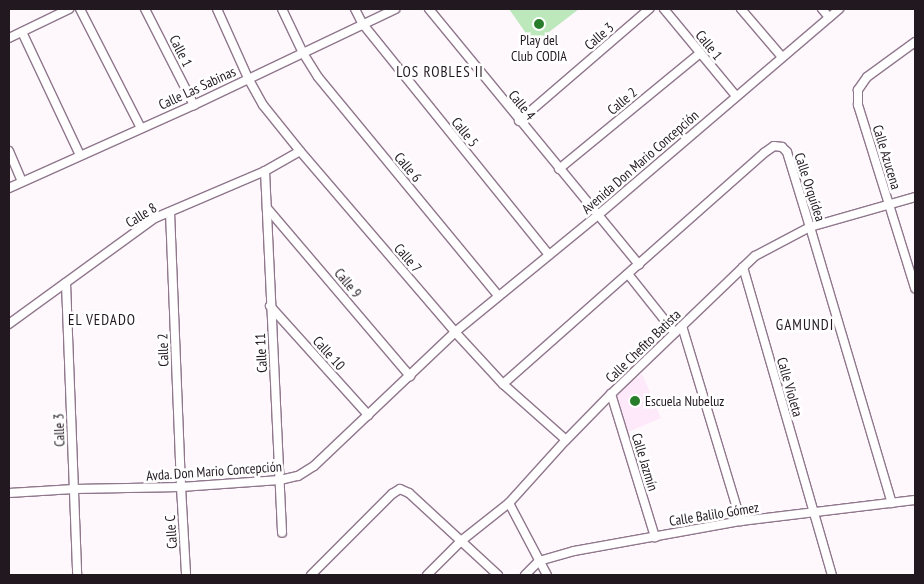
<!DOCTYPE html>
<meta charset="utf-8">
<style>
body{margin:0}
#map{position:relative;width:924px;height:584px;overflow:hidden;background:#fef8fd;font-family:"PT Sans Narrow",sans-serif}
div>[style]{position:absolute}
.built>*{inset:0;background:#fee9fa}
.green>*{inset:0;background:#bde8bb}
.roads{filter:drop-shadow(1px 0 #90778c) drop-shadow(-1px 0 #90778c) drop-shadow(0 1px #90778c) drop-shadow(0 -1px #90778c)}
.minor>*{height:8px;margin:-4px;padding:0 4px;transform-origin:4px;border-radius:4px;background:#fff}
.dots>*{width:14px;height:14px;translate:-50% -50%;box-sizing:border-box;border:2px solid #fff;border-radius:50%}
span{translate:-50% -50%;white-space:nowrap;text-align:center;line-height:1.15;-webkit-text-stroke:5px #fff;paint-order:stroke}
.street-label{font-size:14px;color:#221820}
.poi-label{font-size:14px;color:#221820}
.left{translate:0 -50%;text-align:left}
.neighbourhood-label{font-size:15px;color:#221820;letter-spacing:1px}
.frame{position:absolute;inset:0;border:10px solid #221820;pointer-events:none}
</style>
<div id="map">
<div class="built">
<div style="clip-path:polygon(642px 374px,661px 418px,628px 432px,615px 395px)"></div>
</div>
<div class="green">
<div style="clip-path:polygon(509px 9px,579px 9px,540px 39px,534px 40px,530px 39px)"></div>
</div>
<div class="roads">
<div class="minor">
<div style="left:80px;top:9px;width:134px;rotate:62.9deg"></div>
<div style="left:145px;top:9px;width:108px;rotate:63deg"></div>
<div style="left:217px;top:9px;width:76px;rotate:65.8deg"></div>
<div style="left:248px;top:78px;width:31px;rotate:61deg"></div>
<div style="left:263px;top:105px;width:59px;rotate:51.2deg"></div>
<div style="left:300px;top:151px;width:238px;rotate:49.4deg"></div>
<div style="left:455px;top:332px;width:71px;rotate:47.3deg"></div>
<div style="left:503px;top:384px;width:84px;rotate:41.6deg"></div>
<div style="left:282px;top:9px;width:49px;rotate:64.5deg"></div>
<div style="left:303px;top:53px;width:28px;rotate:58deg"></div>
<div style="left:318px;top:77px;width:283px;rotate:50.5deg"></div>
<div style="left:355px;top:9px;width:16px;rotate:63deg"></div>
<div style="left:362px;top:23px;width:298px;rotate:51.1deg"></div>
<div style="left:429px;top:9px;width:331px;rotate:50.6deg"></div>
<div style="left:664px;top:9px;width:113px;rotate:50.4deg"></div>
<div style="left:741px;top:9px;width:63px;rotate:49.5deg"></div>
<div style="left:822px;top:9px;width:11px;rotate:49deg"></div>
<div style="left:22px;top:32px;width:136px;rotate:64.8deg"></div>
<div style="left:9px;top:38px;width:67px;rotate:-25.8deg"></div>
<div style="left:915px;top:42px;width:59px;rotate:143.9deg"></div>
<div style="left:867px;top:77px;width:16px;rotate:125deg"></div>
<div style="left:858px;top:90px;width:15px;rotate:90deg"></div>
<div style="left:858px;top:105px;width:192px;rotate:72.7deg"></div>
<div style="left:519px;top:121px;width:172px;rotate:-40.7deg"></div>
<div style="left:9px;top:151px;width:33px;rotate:67deg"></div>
<div style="left:559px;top:169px;width:183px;rotate:-39.4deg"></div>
<div style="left:265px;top:171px;width:362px;rotate:87.3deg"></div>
<div style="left:9px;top:188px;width:203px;rotate:-24.2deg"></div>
<div style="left:194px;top:105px;width:223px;rotate:-25.5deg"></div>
<div style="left:267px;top:208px;width:221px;rotate:49.6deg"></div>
<div style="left:170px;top:212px;width:275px;rotate:87.7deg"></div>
<div style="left:181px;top:487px;width:88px;rotate:86.7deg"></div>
<div style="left:743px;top:267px;width:321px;rotate:73.9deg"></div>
<div style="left:628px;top:274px;width:75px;rotate:51.5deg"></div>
<div style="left:66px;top:283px;width:292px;rotate:87.8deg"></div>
<div style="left:270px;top:306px;width:147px;rotate:48deg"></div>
<div style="left:9px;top:324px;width:180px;rotate:-36deg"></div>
<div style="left:155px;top:218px;width:120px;rotate:-23.1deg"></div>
<div style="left:265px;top:171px;width:40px;rotate:-29.7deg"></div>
<div style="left:682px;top:326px;width:204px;rotate:73.2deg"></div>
<div style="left:503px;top:384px;width:349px;rotate:-41.5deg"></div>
<div style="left:764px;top:153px;width:12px;rotate:-35deg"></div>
<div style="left:774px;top:146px;width:8px;rotate:7deg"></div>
<div style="left:782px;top:147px;width:7px;rotate:45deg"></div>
<div style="left:787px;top:152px;width:78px;rotate:73deg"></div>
<div style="left:810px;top:227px;width:288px;rotate:73.5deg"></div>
<div style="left:611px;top:394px;width:150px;rotate:72.9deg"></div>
<div style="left:9px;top:493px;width:65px;rotate:-3.5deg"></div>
<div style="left:74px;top:489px;width:107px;rotate:-1.1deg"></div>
<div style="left:181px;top:487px;width:99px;rotate:-4deg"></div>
<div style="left:280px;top:480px;width:18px;rotate:-13deg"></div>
<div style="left:298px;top:476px;width:19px;rotate:-32deg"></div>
<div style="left:314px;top:466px;width:195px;rotate:-43.5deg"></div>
<div style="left:455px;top:332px;width:185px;rotate:-39.3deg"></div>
<div style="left:598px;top:215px;width:317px;rotate:-40.5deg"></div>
<div style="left:509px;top:503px;width:81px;rotate:62.2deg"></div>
<div style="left:311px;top:575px;width:115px;rotate:-45deg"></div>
<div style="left:392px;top:494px;width:9px;rotate:-32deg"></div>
<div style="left:400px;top:489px;width:10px;rotate:24deg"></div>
<div style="left:409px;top:493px;width:121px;rotate:42.7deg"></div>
<div style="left:427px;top:575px;width:48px;rotate:-45deg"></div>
<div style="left:461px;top:541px;width:61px;rotate:-38.4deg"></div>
<div style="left:509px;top:503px;width:85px;rotate:-47.9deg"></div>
<div style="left:566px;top:440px;width:64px;rotate:-45.6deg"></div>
<div style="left:611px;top:394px;width:199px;rotate:-43.8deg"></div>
<div style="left:755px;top:256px;width:62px;rotate:-27.8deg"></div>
<div style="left:810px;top:227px;width:109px;rotate:-15.9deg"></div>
<div style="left:525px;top:575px;width:20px;rotate:-45deg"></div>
<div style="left:539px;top:561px;width:36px;rotate:-16deg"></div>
<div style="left:574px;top:551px;width:170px;rotate:-10.2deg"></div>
<div style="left:741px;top:521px;width:175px;rotate:-6.9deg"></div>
</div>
</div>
<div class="dots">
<div style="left:539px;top:24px;background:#287d2a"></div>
<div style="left:635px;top:401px;background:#287d2a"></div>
</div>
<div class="street-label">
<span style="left:599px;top:36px;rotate:-41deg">Calle 3</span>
<span style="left:709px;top:45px;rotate:51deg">Calle 1</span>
<span style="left:181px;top:51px;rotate:63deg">Calle 1</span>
<span style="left:197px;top:88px;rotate:-25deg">Calle Las Sabinas</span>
<span style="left:622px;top:101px;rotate:-40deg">Calle 2</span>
<span style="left:522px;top:105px;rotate:51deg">Calle 4</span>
<span style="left:465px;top:132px;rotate:51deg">Calle 5</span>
<span style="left:887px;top:157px;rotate:73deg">Calle Azucena</span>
<span style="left:640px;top:162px;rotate:-41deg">Avenida Don Mario Concepción</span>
<span style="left:408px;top:167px;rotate:50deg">Calle 6</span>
<span style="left:810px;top:187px;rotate:72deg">Calle Orquídea</span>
<span style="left:141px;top:215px;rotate:-32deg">Calle 8</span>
<span style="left:408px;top:258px;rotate:49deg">Calle 7</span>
<span style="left:348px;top:283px;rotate:50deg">Calle 9</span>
<span style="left:643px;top:346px;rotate:-44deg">Calle Chefito Batista</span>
<span style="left:163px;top:350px;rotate:-92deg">Calle 2</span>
<span style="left:261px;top:353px;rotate:-93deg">Calle 11</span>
<span style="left:329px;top:353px;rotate:48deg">Calle 10</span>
<span style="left:790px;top:387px;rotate:74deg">Calle Violeta</span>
<span style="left:59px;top:430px;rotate:-92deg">Calle 3</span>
<span style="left:645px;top:462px;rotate:73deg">Calle Jazmín</span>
<span style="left:214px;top:471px;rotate:-4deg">Avda. Don Mario Concepción</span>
<span style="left:714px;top:514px;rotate:-9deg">Calle Balilo Gómez</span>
<span style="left:171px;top:532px;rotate:-94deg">Calle C</span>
</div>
<div class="poi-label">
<span style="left:539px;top:48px">Play del<br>Club CODIA</span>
<span class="left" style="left:645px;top:401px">Escuela Nubeluz</span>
</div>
<div class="neighbourhood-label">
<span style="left:440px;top:72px">LOS ROBLES II</span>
<span style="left:102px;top:320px">EL VEDADO</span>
<span style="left:805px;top:325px">GAMUNDI</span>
</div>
<div class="frame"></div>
</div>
